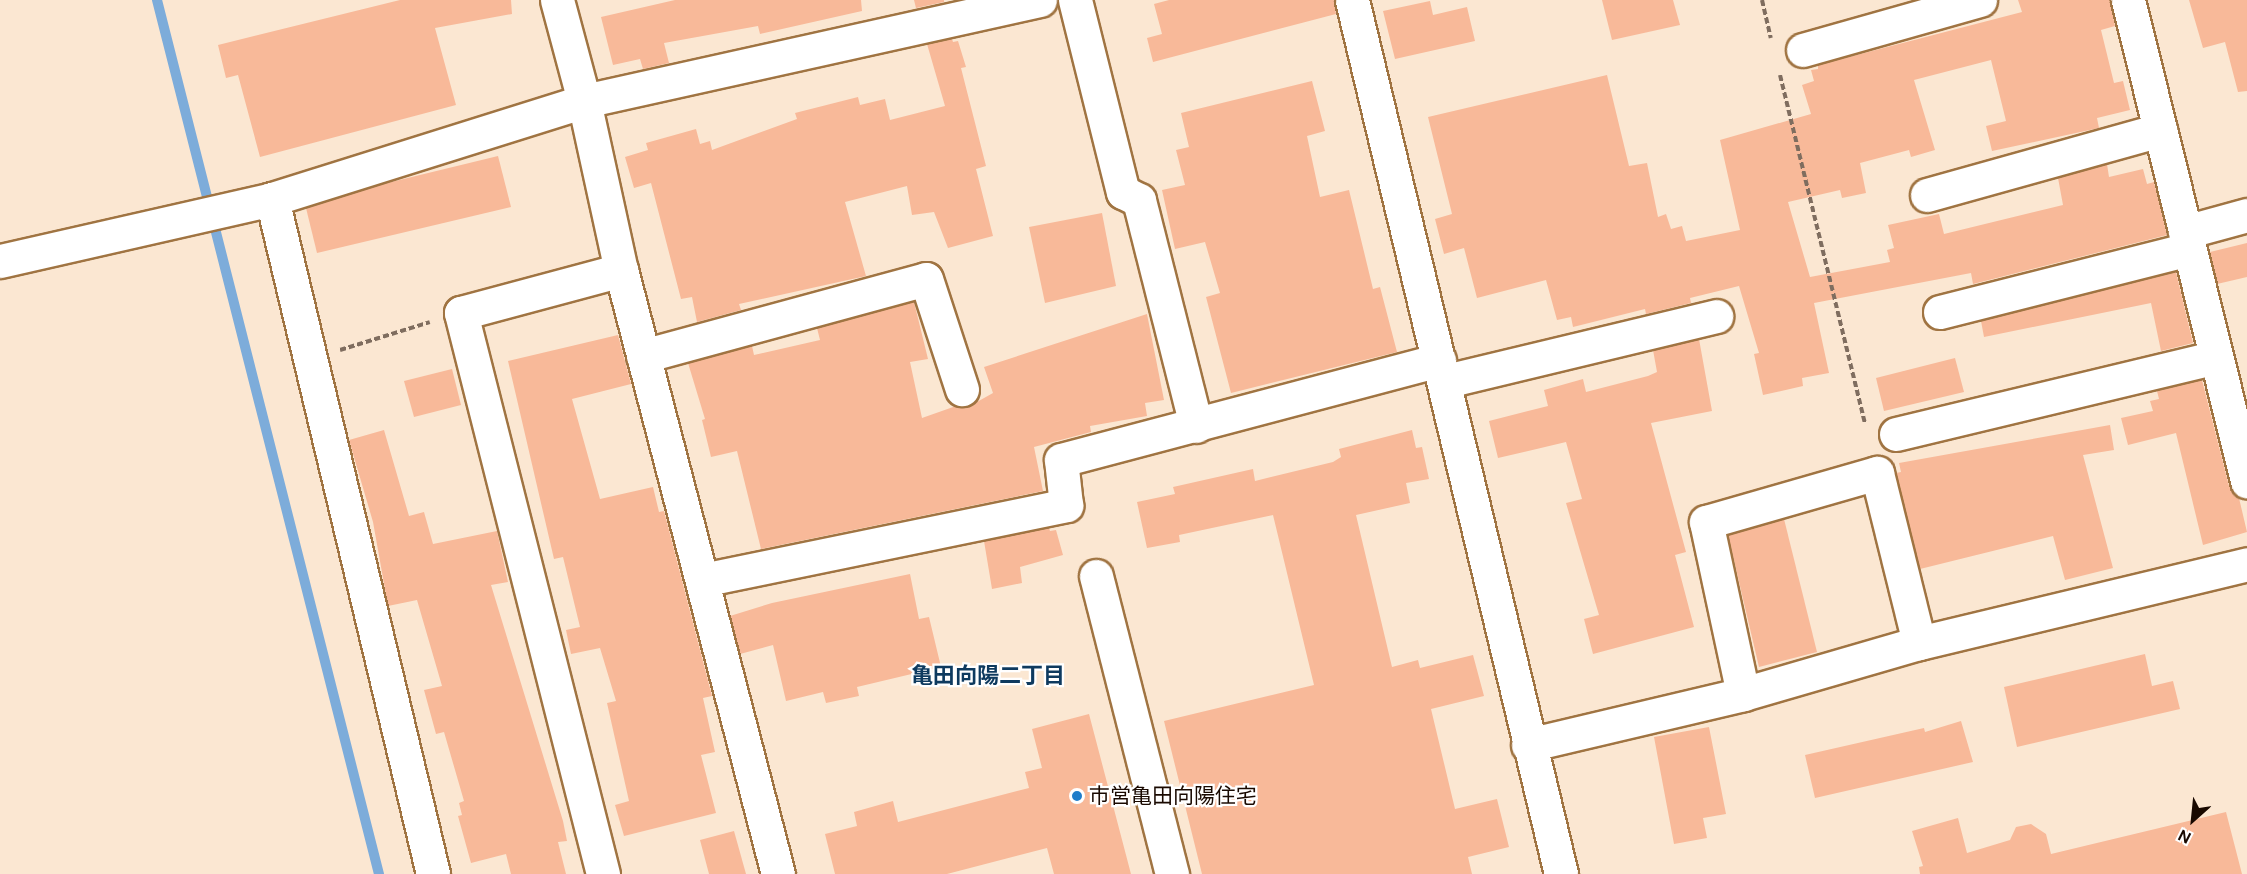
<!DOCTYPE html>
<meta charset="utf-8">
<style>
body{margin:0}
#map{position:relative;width:2247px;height:874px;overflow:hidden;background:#fbe7d2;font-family:"DM Sans","Noto Sans JP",sans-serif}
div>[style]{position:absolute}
.stream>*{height:10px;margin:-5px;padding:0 5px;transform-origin:5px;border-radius:5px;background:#7dacda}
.building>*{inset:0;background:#f8b999}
.path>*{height:4px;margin-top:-2px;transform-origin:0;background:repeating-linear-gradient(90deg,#7f6d5f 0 6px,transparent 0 9px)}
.roads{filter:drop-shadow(2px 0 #a07442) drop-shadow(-2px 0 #a07442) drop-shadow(0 2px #a07442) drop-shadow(0 -2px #a07442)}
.minor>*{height:33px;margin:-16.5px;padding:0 16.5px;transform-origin:16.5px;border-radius:16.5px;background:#fff}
.dots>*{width:16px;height:16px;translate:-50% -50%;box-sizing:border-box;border:3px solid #fff;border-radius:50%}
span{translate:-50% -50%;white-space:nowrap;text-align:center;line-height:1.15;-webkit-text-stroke:4.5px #fff;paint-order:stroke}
.poi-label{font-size:21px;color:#190900}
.left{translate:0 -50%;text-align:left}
.neighbourhood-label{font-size:22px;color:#0e3a5f;font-weight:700}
.north{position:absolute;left:2163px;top:790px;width:60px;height:60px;-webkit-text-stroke:4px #fff;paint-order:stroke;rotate:207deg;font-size:16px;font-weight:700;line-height:24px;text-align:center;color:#190900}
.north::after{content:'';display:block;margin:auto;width:21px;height:27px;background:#190900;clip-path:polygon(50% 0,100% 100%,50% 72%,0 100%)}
</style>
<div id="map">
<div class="stream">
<div style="left:157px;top:0;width:902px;rotate:75.75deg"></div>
</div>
<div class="building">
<div style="clip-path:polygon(400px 0,511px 0,512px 14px,435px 28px,456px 105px,260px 157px,238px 75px,226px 78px,218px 45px)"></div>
<div style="clip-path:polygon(675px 0,861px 0,862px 11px,760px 34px,758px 26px,664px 43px,669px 63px,643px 69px,640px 59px,613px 65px,601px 17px)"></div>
<div style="clip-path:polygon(914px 0,944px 0,944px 2px,916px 8px)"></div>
<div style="clip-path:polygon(1169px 0,1334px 0,1336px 14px,1153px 62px,1147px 38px,1162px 34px,1154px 4px)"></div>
<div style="clip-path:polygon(1602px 0,1673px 0,1680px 25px,1612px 40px)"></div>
<div style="clip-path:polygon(2018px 0,2110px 0,2115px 26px,2101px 30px,2114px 83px,2123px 81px,2130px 110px,2097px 118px,2099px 128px,1992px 151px,1986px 126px,2006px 121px,1991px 60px,1914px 80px,1935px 150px,1911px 157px,1909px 150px,1860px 163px,1866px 193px,1842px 198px,1840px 190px,1788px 202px,1810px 277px,1890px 262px,1887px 250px,1894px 248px,1888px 225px,1939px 214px,1944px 234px,2063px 205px,2058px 178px,2107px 164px,2109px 177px,2143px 169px,2147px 184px,2154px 182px,2167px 235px,1973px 284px,1971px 273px,1814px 303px,1829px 373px,1802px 378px,1803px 386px,1763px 395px,1754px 354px,1759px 353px,1739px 286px,1690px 298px,1691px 303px,1646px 314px,1645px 309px,1573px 327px,1571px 317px,1557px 320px,1546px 280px,1477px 298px,1464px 248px,1444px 254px,1435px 219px,1452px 214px,1428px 117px,1607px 75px,1629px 166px,1647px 163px,1658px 217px,1666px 214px,1671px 229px,1682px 226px,1686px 241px,1740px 230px,1720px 140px,1811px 114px,1802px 85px,1814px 81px,1811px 70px,1818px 69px,1818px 65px,2022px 12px)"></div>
<div style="clip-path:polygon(2189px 0,2247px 0,2247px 91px,2238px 92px,2225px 42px,2203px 48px)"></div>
<div style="clip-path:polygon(1430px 1px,1433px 15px,1467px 7px,1475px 41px,1395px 59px,1383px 11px)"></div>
<div style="clip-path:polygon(952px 39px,953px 42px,958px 41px,966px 67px,961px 68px,986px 166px,976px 169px,993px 236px,948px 248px,934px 212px,912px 215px,907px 186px,845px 202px,866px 276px,739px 304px,741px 310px,697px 322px,692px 297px,681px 299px,651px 183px,634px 188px,625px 157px,648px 150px,646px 143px,696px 129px,700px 144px,710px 141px,712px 150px,797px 119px,795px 113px,858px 97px,860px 105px,885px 99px,890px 120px,945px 106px,927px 44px)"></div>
<div style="clip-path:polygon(1312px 81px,1325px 131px,1307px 136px,1320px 197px,1349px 190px,1373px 289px,1380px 287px,1397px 352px,1231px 393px,1206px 297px,1220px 293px,1205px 242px,1175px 249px,1162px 190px,1185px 185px,1176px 150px,1189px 147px,1181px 113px)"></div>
<div style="clip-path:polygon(498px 156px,511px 207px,317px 253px,306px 208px,383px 184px)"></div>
<div style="clip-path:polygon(1102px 213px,1116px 286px,1045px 303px,1029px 227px)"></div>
<div style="clip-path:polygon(2247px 243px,2247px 277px,2217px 284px,2210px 252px)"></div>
<div style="clip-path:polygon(2176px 272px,2193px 343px,2161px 351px,2151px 303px,1984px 337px,1981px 321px)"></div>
<div style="clip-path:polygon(914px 302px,928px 359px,910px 362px,922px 418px,956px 406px,968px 407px,993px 393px,984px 367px,1147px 314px,1164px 400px,1145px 403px,1147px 416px,1090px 426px,1091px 432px,1034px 447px,1043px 491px,761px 549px,737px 451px,711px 457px,702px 420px,705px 419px,688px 363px,752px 346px,754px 355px,820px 340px,817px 328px)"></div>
<div style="clip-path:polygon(618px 335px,631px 384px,572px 399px,600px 499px,653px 487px,659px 512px,664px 511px,712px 696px,703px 698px,715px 752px,701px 755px,716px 813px,624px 836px,615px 805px,629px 801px,607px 703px,616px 701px,600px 648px,571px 654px,566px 630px,580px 627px,563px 557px,554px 559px,508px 361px)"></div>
<div style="clip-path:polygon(1699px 339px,1712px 411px,1651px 423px,1686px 552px,1675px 555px,1694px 627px,1593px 654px,1584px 619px,1599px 615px,1566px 503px,1582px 499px,1566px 442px,1498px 458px,1489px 421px,1548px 406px,1544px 390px,1583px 379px,1586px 392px,1648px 376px,1657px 372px,1653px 350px)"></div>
<div style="clip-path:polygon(1955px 358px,1964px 392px,1884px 411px,1876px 378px)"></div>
<div style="clip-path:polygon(452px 369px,461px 405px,414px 417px,404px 381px)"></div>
<div style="clip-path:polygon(2202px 380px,2229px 486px,2239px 498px,2247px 532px,2203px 545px,2176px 433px,2128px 445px,2121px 418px,2153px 411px,2150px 401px,2159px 399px,2157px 391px)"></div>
<div style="clip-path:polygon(2110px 425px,2114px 450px,2083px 455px,2113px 568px,2065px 580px,2053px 536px,1920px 569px,1896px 473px,1901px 472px,1899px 463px)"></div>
<div style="clip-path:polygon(384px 430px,409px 516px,424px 512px,433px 544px,497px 531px,508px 582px,491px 585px,563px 821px,567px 841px,558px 842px,566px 874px,511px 874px,506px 854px,471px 863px,458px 816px,462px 815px,459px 803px,464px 801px,444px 732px,436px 734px,424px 690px,442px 686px,417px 600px,388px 606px,373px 522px,349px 440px)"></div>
<div style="clip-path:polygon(1412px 430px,1416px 448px,1422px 447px,1429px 479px,1406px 483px,1410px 503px,1356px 515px,1392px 667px,1418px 660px,1420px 668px,1473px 655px,1484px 696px,1431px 709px,1455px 809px,1497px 799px,1509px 847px,1468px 857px,1472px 874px,1202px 874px,1164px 721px,1314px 685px,1273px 515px,1179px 535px,1180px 542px,1147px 548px,1137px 502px,1175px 494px,1173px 487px,1253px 469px,1255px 481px,1333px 462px,1341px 457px,1339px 449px)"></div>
<div style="clip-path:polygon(1784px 519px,1817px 652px,1759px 667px,1728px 535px)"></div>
<div style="clip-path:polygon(1049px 528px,1050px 531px,1056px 530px,1063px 555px,1020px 567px,1022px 583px,992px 589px,984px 541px)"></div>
<div style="clip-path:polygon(910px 574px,919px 619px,929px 617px,941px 667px,857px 687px,859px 696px,826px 703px,823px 692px,786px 701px,773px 645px,740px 654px,730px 616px,772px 603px)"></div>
<div style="clip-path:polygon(2145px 654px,2152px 686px,2173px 681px,2180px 709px,2017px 747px,2004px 687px)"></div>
<div style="clip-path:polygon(1089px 714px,1131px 874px,1054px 874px,1047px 848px,947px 874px,835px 874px,825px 834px,857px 826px,854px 812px,893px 801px,898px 822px,1029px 788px,1025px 772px,1042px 768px,1032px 729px)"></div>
<div style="clip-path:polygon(1961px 721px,1973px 762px,1815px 798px,1805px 755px,1924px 728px,1925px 732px)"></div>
<div style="clip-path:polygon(1709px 727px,1726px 814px,1703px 818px,1707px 838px,1674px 844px,1654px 737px)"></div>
<div style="clip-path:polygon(2226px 812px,2242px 874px,1920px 874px,1919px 867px,1923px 866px,1912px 831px,1958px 818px,1967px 853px,2010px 840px,2016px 827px,2031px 824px,2046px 834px,2051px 854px)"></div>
<div style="clip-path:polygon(734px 831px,746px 874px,709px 874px,700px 840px)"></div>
</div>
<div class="path">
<div style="left:1762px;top:0;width:39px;rotate:77deg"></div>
<div style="left:1780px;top:75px;width:358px;rotate:76.3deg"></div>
<div style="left:340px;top:350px;width:94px;rotate:-17.3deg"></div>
</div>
<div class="roads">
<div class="minor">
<div style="left:557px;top:0;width:105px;rotate:75deg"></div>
<div style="left:584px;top:101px;width:173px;rotate:77.7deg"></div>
<div style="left:621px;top:270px;width:624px;rotate:75.43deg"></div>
<div style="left:1075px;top:0;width:198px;rotate:76deg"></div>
<div style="left:1123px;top:192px;width:18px;rotate:27deg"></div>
<div style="left:1139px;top:200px;width:233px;rotate:75.8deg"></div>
<div style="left:1352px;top:0;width:899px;rotate:76.55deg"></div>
<div style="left:2128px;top:0;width:496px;rotate:76.1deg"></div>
<div style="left:1803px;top:50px;width:184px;rotate:-15.8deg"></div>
<div style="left:1927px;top:195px;width:242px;rotate:-15.6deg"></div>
<div style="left:272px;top:199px;width:694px;rotate:76.58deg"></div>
<div style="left:2185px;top:232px;width:64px;rotate:-15.3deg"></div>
<div style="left:0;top:261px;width:279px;rotate:-12.8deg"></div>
<div style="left:272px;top:199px;width:327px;rotate:-17.4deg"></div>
<div style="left:584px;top:101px;width:467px;rotate:-12.5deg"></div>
<div style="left:1940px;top:312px;width:257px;rotate:-14.2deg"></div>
<div style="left:643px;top:356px;width:293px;rotate:-15.2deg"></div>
<div style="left:926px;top:279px;width:116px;rotate:71.9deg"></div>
<div style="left:1446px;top:381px;width:278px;rotate:-13.5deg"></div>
<div style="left:1896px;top:434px;width:329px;rotate:-13.5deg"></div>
<div style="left:1096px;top:576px;width:308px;rotate:75.7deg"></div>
<div style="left:702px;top:580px;width:372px;rotate:-11.6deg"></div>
<div style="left:1066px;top:505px;width:45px;rotate:-96.3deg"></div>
<div style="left:1061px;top:460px;width:391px;rotate:-14.8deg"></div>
<div style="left:1743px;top:694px;width:176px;rotate:-102.1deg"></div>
<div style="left:1706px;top:522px;width:178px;rotate:-16deg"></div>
<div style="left:1877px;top:473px;width:175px;rotate:76.1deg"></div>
<div style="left:1528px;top:745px;width:221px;rotate:-13.3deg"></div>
<div style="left:1743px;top:694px;width:183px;rotate:-16.2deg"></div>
<div style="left:1919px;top:643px;width:337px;rotate:-13.5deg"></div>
<div style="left:603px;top:874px;width:579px;rotate:-104.2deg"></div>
<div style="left:461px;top:313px;width:166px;rotate:-15deg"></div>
</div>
</div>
<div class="dots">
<div style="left:1077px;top:796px;background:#1f7dca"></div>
</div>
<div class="poi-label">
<span class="left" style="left:1089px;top:796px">市営亀田向陽住宅</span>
</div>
<div class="neighbourhood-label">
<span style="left:988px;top:676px">亀田向陽二丁目</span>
</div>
<div class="north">N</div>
</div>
